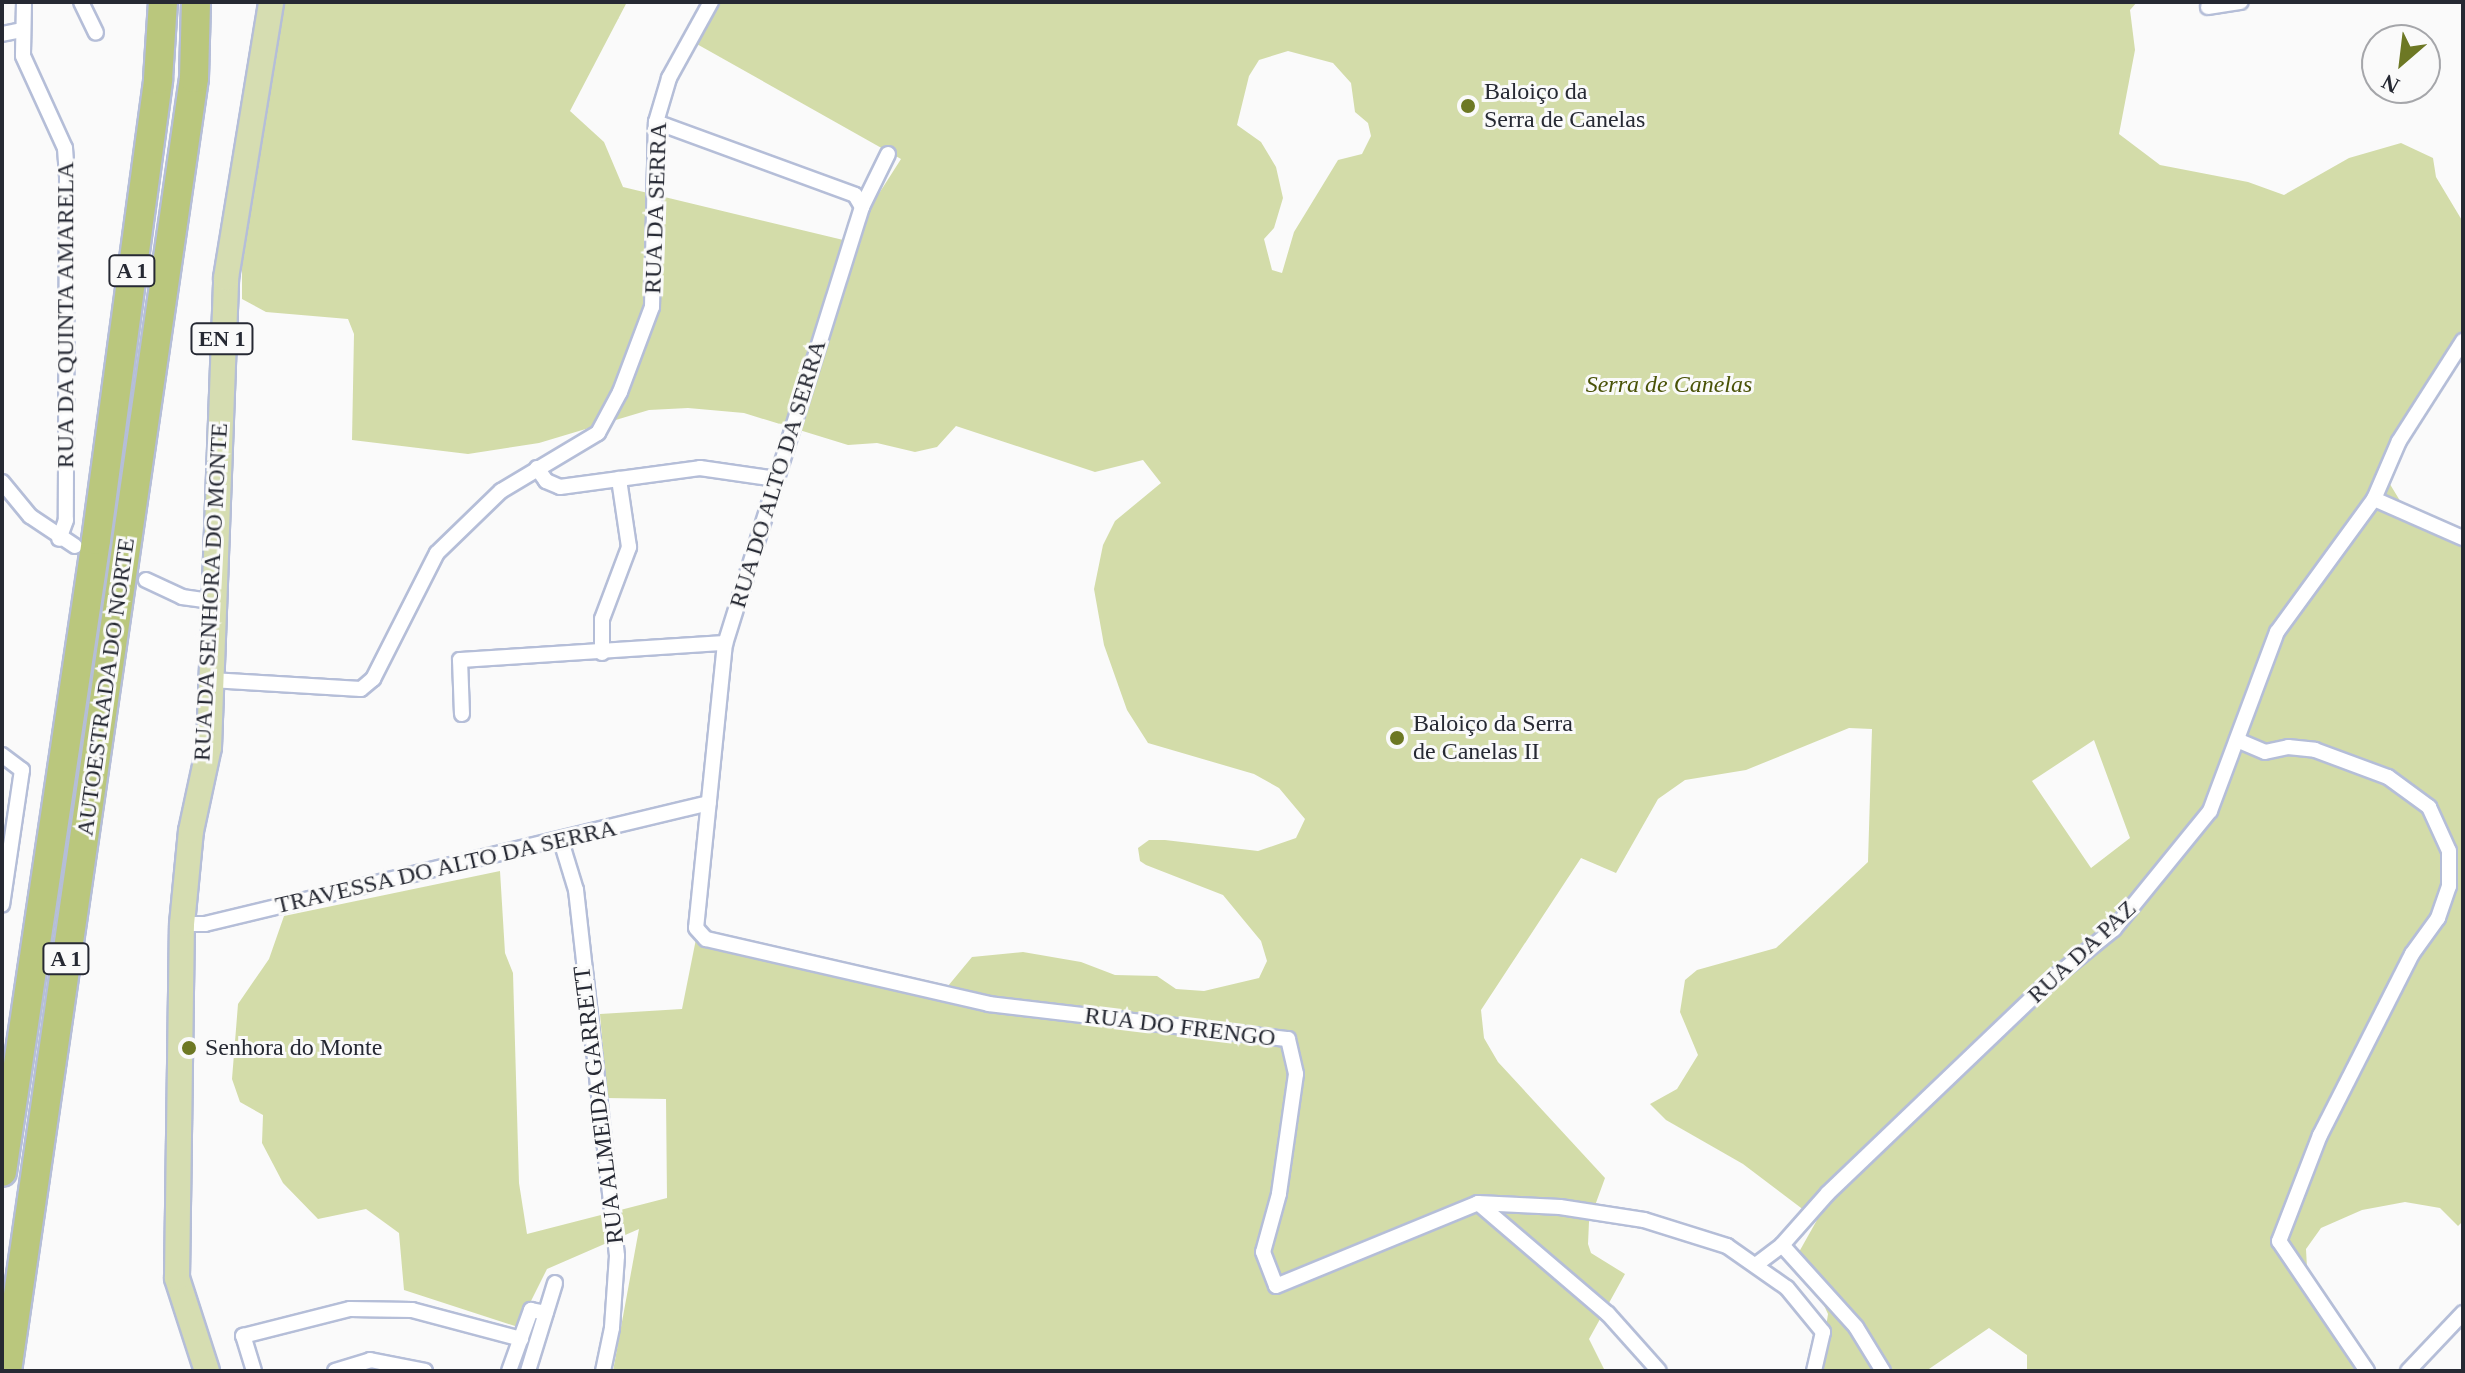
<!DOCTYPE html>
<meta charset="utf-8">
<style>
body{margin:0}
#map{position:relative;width:2465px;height:1373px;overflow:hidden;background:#fafafa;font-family:Georgia,serif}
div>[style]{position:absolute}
.green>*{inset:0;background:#d3dca9}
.roads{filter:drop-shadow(2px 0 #b5bed8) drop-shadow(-2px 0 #b5bed8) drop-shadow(0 2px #b5bed8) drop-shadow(0 -2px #b5bed8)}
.street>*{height:14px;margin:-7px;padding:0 7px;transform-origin:7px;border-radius:7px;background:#fff}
.primary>*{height:24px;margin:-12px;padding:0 12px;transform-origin:12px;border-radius:12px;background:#d6ddb1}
.highway>*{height:28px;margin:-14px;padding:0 14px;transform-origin:14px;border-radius:14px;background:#bac77d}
.dots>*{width:22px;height:22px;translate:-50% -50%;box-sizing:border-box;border:4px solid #fafafa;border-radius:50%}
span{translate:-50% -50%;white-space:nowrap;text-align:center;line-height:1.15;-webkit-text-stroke:6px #fafafa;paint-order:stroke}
.shield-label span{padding:2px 6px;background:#fafafa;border:2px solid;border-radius:6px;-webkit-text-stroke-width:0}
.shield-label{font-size:22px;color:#262933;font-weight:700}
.poi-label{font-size:24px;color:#262933}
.left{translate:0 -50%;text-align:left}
.street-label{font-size:24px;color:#262933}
.park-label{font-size:24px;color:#495207;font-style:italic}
.frame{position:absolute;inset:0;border:4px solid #262933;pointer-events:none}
.north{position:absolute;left:2361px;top:24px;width:80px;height:80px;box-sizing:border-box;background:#fafafa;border:2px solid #a5a6aa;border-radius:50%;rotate:208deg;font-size:22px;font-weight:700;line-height:32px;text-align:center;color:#262933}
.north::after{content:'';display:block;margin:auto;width:28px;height:36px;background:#6d7824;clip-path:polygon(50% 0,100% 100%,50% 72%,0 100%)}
</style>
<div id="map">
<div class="green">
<div style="clip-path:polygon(evenodd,282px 2px,627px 2px,570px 111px,604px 142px,623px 187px,860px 244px,871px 206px,901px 159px,695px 43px,710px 2px,2137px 2px,2130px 10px,2135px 50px,2119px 134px,2160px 165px,2248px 182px,2284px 195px,2349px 158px,2401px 143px,2433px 158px,2436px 177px,2463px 222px,2463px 343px,2385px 476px,2405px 509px,2463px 534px,2463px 1221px,2458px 1226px,2440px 1208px,2405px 1202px,2362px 1210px,2321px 1228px,2306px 1249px,2307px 1268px,2359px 1371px,2027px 1371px,2027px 1355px,1989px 1328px,1926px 1371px,1819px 1371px,1828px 1314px,1799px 1252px,1817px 1220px,1743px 1164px,1666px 1120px,1650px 1104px,1677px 1089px,1698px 1055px,1680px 1012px,1685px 980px,1697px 970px,1776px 948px,1868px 862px,1872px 729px,1849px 728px,1746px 770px,1685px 780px,1658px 799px,1616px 873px,1581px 858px,1481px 1010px,1484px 1038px,1498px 1062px,1605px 1178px,1589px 1222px,1588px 1244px,1591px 1253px,1625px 1274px,1589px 1339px,1605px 1371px,613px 1371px,639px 1229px,547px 1269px,518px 1327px,404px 1290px,399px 1233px,366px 1209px,318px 1219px,283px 1183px,262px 1143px,263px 1115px,240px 1102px,232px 1079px,238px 1004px,269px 959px,284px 916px,500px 871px,505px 953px,513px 973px,519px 1183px,527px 1234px,667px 1198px,666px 1099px,607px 1098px,600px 1014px,682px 1009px,699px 924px,708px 933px,948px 986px,972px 957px,1023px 952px,1081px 962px,1115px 975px,1157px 976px,1176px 989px,1204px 991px,1259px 978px,1267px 961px,1261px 941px,1223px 895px,1146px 865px,1140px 861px,1138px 848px,1149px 840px,1165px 840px,1258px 851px,1296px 838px,1305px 819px,1279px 788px,1254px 774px,1148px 743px,1127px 710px,1104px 645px,1094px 589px,1103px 545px,1115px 521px,1161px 483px,1143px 460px,1095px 472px,956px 426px,937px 447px,915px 452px,877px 443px,848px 445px,744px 413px,688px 408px,649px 410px,539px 443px,468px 454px,352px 440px,354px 334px,348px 319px,266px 312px,242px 299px,242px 227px,282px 2px,1288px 51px,1333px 63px,1351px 83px,1355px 112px,1368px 123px,1371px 136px,1362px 154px,1338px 160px,1294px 232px,1282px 273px,1272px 270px,1264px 239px,1274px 228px,1283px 198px,1276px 167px,1261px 142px,1237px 125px,1249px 76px,1259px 60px,1288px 51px,282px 2px,2094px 740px,2130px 838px,2091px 868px,2032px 781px,2094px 740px)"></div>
</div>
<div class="roads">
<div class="street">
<div style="left:24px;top:2px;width:54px;rotate:91.1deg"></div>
<div style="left:23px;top:56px;width:101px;rotate:65.5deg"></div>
<div style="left:65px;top:148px;width:28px;rotate:86deg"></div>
<div style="left:67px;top:176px;width:344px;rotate:90.2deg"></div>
<div style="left:66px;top:520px;width:20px;rotate:110deg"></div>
<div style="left:81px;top:2px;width:34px;rotate:64deg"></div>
<div style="left:2208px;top:7px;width:33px;rotate:-9deg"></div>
<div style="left:2px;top:34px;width:21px;rotate:-11deg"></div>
<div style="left:656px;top:122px;width:212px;rotate:20.1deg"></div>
<div style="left:855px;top:195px;width:14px;rotate:60deg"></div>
<div style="left:888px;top:154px;width:59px;rotate:116.1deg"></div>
<div style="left:862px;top:207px;width:457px;rotate:107.4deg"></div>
<div style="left:725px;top:643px;width:286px;rotate:95.8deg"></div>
<div style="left:696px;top:928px;width:15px;rotate:48deg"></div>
<div style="left:706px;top:939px;width:290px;rotate:12.9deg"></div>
<div style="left:989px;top:1004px;width:301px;rotate:6.7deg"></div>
<div style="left:1288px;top:1039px;width:36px;rotate:77deg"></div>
<div style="left:1296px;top:1074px;width:121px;rotate:98.1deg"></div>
<div style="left:1279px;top:1194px;width:60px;rotate:105.4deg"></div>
<div style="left:1263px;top:1252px;width:36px;rotate:69deg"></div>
<div style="left:1276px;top:1286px;width:218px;rotate:-22.3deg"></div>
<div style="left:1478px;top:1203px;width:82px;rotate:2.8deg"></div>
<div style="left:1560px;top:1207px;width:85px;rotate:8.8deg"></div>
<div style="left:1644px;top:1220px;width:87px;rotate:17.4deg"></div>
<div style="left:1727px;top:1246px;width:73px;rotate:35deg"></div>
<div style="left:1787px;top:1288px;width:57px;rotate:50.7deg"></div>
<div style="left:1823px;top:1332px;width:40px;rotate:103deg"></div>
<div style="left:537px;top:468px;width:16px;rotate:55deg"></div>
<div style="left:546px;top:481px;width:15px;rotate:23deg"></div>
<div style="left:560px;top:487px;width:141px;rotate:-7.7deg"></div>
<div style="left:700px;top:468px;width:77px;rotate:8.2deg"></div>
<div style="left:2px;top:482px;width:44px;rotate:50.5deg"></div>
<div style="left:30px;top:516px;width:54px;rotate:33.7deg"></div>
<div style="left:2374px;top:499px;width:97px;rotate:23.7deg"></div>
<div style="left:146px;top:580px;width:40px;rotate:25deg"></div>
<div style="left:182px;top:597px;width:30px;rotate:8deg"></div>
<div style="left:602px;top:653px;width:34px;rotate:-90deg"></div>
<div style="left:602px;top:619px;width:77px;rotate:-69.4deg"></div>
<div style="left:629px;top:547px;width:69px;rotate:-98.4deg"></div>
<div style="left:211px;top:680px;width:150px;rotate:3.4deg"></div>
<div style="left:361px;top:689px;width:16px;rotate:-40deg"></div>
<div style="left:373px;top:679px;width:141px;rotate:-63.1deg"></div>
<div style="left:437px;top:553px;width:89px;rotate:-44.1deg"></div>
<div style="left:501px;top:491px;width:113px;rotate:-30.9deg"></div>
<div style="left:598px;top:433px;width:47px;rotate:-61.8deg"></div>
<div style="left:620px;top:392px;width:91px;rotate:-69.4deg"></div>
<div style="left:652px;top:307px;width:185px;rotate:-88.8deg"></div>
<div style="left:656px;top:122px;width:46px;rotate:-73.5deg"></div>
<div style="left:669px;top:78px;width:87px;rotate:-61.1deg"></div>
<div style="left:462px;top:714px;width:54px;rotate:-92.1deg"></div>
<div style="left:460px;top:660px;width:266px;rotate:-3.7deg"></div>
<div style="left:2237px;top:740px;width:30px;rotate:23deg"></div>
<div style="left:2265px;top:752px;width:24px;rotate:-12deg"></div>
<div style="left:2288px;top:747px;width:27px;rotate:6deg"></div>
<div style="left:2315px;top:750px;width:78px;rotate:20.3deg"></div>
<div style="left:2388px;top:777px;width:51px;rotate:36.2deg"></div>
<div style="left:2429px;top:807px;width:48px;rotate:65.6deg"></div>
<div style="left:2449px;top:851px;width:35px;rotate:90deg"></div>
<div style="left:2449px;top:886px;width:34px;rotate:109deg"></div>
<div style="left:2438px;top:918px;width:44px;rotate:125.8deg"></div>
<div style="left:2412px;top:954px;width:203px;rotate:116.9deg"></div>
<div style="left:2320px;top:1135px;width:114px;rotate:111.1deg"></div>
<div style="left:2279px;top:1241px;width:157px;rotate:55.9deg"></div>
<div style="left:2px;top:755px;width:25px;rotate:37deg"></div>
<div style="left:22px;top:770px;width:136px;rotate:98.4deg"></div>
<div style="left:561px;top:841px;width:51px;rotate:73deg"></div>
<div style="left:576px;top:890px;width:368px;rotate:83.6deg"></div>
<div style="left:617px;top:1256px;width:72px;rotate:94deg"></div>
<div style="left:612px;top:1328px;width:44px;rotate:101.8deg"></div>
<div style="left:182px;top:924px;width:23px"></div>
<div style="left:205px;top:924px;width:518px;rotate:-13.5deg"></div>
<div style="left:1478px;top:1203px;width:171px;rotate:40.5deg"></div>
<div style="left:1608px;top:1314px;width:76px;rotate:48.2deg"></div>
<div style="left:1782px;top:1245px;width:110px;rotate:47.9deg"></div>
<div style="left:1856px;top:1327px;width:52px;rotate:58.5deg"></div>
<div style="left:1757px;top:1264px;width:31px;rotate:-37deg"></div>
<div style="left:1782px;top:1245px;width:69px;rotate:-48.5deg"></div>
<div style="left:1828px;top:1193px;width:308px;rotate:-43.7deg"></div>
<div style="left:2051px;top:980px;width:81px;rotate:-39deg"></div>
<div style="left:2114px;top:929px;width:152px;rotate:-50.9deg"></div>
<div style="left:2210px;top:811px;width:191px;rotate:-69.5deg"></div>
<div style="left:2277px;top:632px;width:165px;rotate:-53.9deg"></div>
<div style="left:2374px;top:499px;width:63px;rotate:-66.7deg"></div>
<div style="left:2399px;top:441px;width:119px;rotate:-57.4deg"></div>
<div style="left:254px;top:1371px;width:37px;rotate:-107deg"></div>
<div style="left:243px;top:1336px;width:110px;rotate:-14.2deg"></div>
<div style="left:350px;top:1309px;width:62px;rotate:0.9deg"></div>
<div style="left:412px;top:1310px;width:113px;rotate:14.9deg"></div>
<div style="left:335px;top:1371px;width:37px;rotate:-17deg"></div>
<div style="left:370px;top:1360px;width:56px;rotate:11.3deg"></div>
<div style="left:509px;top:1371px;width:65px;rotate:-70.2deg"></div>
<div style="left:531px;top:1310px;width:15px;rotate:11deg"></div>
<div style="left:528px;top:1371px;width:92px;rotate:-72.9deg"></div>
<div style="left:2408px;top:1371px;width:80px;rotate:-46.5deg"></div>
</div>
<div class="primary">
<div style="left:207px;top:1371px;width:98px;rotate:-107.9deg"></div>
<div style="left:177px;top:1278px;width:354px;rotate:-89.2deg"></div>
<div style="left:182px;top:924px;width:93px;rotate:-84.5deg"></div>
<div style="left:191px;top:831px;width:86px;rotate:-77.9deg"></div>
<div style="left:209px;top:747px;width:469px;rotate:-87.9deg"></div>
<div style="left:226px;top:278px;width:280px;rotate:-80.7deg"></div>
</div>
<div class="highway">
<div style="left:2px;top:1172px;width:639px;rotate:-81.54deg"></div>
<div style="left:96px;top:540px;width:465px;rotate:-82.3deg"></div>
<div style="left:158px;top:79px;width:77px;rotate:-86.3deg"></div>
<div style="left:7px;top:1371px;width:1306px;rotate:-81.77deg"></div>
<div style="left:194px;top:78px;width:76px;rotate:-88.5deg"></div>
</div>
</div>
<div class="dots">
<div style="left:1468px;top:106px;background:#6d7824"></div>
<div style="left:1397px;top:738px;background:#6d7824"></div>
<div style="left:189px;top:1048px;background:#6d7824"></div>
</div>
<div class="shield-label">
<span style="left:132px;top:271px">A 1</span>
<span style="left:222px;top:339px">EN 1</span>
<span style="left:66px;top:959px">A 1</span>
</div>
<div class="poi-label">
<span class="left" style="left:1484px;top:106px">Baloiço da<br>Serra de Canelas</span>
<span class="left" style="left:1413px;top:738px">Baloiço da Serra<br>de Canelas II</span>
<span class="left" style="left:205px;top:1048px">Senhora do Monte</span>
</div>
<div class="street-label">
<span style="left:656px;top:208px;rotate:-88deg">RUA DA SERRA</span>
<span style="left:66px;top:315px;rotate:-90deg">RUA DA QUINTA AMARELA</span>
<span style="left:778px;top:474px;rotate:-73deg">RUA DO ALTO DA SERRA</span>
<span style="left:211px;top:592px;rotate:-87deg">RUA DA SENHORA DO MONTE</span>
<span style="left:106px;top:687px;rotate:-82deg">AUTOESTRADA DO NORTE</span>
<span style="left:446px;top:867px;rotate:-13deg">TRAVESSA DO ALTO DA SERRA</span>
<span style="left:2082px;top:952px;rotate:-43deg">RUA DA PAZ</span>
<span style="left:1180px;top:1027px;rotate:7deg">RUA DO FRENGO</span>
<span style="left:599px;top:1105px;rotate:-97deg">RUA ALMEIDA GARRETT</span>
</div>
<div class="park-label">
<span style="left:1669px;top:385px">Serra de Canelas</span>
</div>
<div class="frame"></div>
<div class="north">N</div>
</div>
